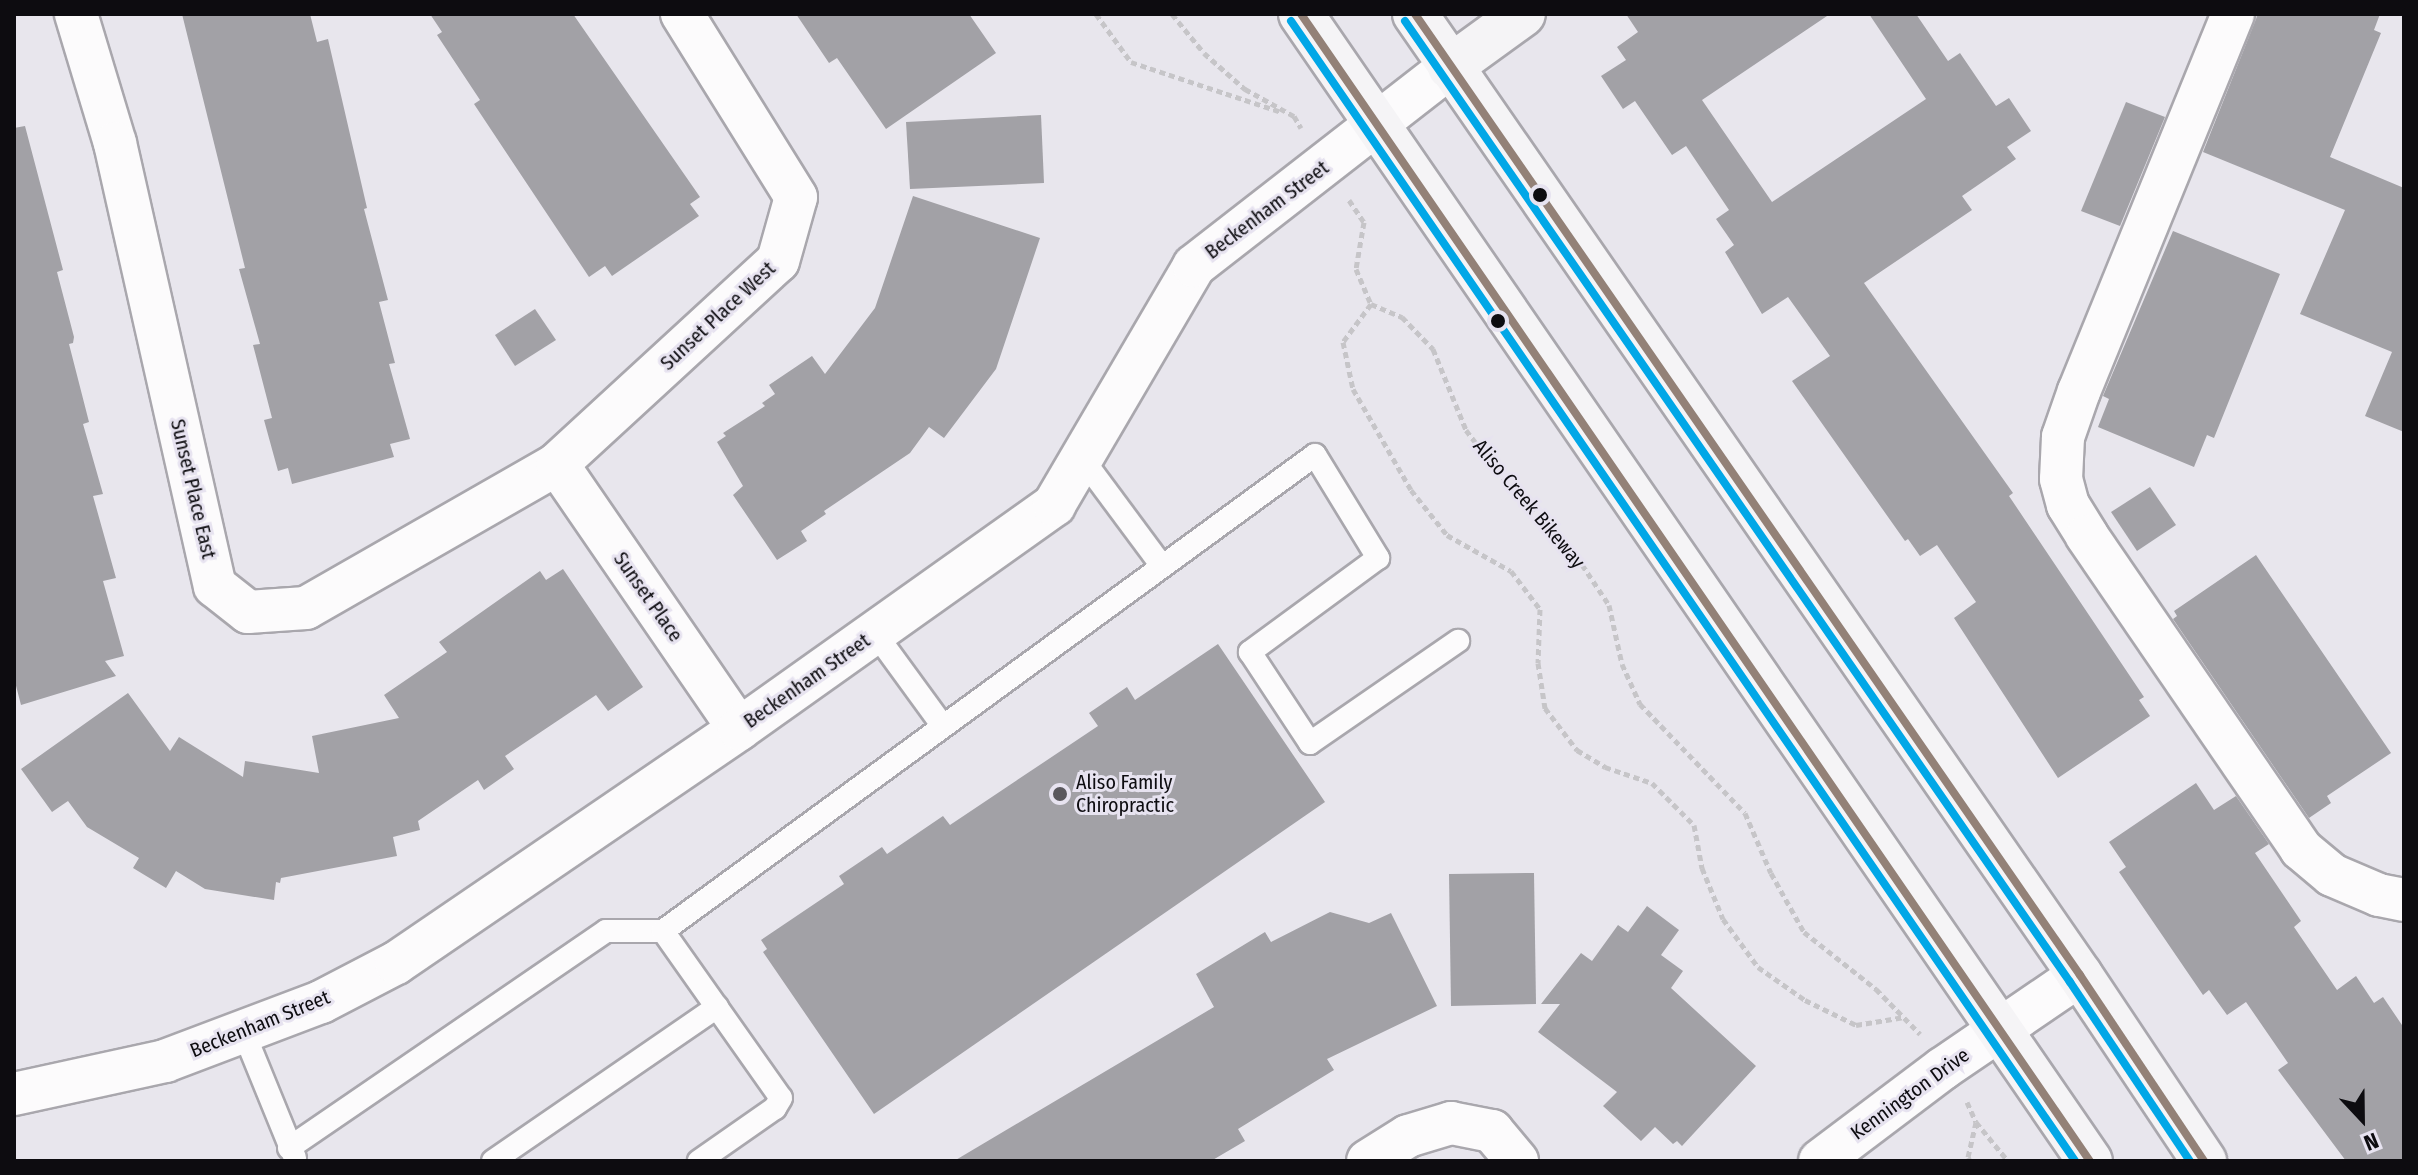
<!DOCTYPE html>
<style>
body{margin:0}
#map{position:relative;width:2418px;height:1175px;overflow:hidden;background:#e8e6ed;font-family:"Fira Sans Condensed",sans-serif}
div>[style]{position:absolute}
.building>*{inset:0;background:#a2a1a6}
.path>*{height:5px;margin-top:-2.5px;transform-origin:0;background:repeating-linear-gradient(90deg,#c6c5c8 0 6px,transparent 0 10px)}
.roads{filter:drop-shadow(2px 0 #a9a7ad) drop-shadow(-2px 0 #a9a7ad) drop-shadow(0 2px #a9a7ad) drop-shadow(0 -2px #a9a7ad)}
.lane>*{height:22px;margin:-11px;padding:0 11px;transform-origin:11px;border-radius:11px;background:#fcfbfc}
.street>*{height:42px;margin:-21px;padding:0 21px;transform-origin:21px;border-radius:21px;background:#fcfbfc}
.secondary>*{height:44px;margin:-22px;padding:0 22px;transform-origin:22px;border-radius:22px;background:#f5f4f6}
.bus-1>*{height:8px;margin:-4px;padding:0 4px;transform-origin:4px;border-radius:4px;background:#938177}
.bus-2>*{height:8px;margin:-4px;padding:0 4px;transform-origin:4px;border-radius:4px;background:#01a7e7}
.dots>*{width:22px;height:22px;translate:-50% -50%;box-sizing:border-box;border:4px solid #e7e3f0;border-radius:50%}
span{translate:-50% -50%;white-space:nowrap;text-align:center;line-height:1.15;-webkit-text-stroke:6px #e7e3f0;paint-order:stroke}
.street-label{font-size:20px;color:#0d0c10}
.poi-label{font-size:20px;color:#0d0c10}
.left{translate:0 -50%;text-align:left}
.frame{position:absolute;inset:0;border:16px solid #0d0c10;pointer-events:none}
.north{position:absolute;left:2322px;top:1079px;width:80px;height:80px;-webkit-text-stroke:6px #e7e3f0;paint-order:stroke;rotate:158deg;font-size:22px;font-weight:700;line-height:32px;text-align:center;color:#0d0c10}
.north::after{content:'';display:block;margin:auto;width:28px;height:36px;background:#0d0c10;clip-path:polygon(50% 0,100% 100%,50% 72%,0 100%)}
</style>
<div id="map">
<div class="building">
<div style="clip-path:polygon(182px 14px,310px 14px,317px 42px,328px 39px,367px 208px,364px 209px,388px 300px,379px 302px,395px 363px,389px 364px,410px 439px,390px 444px,394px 457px,292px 484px,288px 468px,278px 471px,264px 420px,272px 418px,253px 345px,260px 344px,239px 269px,245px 268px)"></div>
<div style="clip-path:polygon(430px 14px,573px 14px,700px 197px,690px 204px,699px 216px,612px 276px,605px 266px,589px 277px,474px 104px,480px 100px,437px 35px,442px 32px)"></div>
<div style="clip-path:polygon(796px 14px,969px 14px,996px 53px,886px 129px,837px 58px,829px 63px)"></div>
<div style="clip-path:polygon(1626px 14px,1830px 14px,1702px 100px,1772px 202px,1926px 99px,1869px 14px,1916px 14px,1948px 61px,1960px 53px,1996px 106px,2009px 98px,2031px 131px,2007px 147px,2016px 159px,1962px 196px,1972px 210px,1864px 283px,2013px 493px,2009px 496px,2144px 697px,2139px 700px,2150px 716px,2058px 778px,1954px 618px,1976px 602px,1937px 545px,1920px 556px,1908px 539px,1905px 541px,1792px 381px,1830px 356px,1788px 297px,1762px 314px,1725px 252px,1734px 245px,1716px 219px,1729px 210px,1686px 146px,1672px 155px,1635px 101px,1623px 109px,1601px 76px,1626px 60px,1617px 47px,1638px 32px)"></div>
<div style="clip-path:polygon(2258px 14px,2380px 14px,2374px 30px,2381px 33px,2330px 157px,2404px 188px,2404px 432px,2365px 416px,2392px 352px,2300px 314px,2345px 210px,2203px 152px)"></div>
<div style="clip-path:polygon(2126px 102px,2165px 117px,2120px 226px,2081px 211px)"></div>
<div style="clip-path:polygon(1041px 115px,1044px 183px,910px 189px,906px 122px)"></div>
<div style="clip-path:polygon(25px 126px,63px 270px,57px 272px,74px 337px,73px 343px,69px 344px,89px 422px,83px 424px,103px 494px,93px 496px,116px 578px,103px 581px,124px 656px,105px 661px,116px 676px,21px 705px,14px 678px,14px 128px)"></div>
<div style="clip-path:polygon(913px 196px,1040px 238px,996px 369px,944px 438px,929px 427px,910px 453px,824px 511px,826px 514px,801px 531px,807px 541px,777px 560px,733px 495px,743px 486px,717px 442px,726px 436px,723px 433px,765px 406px,762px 403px,775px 394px,769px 385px,812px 356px,825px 374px,875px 308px)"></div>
<div style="clip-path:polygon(2173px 231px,2280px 274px,2214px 438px,2207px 435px,2194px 467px,2098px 427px,2109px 399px,2103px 396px)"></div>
<div style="clip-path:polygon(535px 309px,556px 340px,515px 366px,495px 335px)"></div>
<div style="clip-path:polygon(2150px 487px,2176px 525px,2137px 551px,2111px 512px)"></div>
<div style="clip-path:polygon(2256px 555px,2391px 753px,2327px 796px,2331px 803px,2309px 818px,2173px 619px,2177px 616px,2174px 611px)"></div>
<div style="clip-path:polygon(563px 569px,643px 687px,608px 711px,596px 695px,505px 756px,514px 769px,484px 790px,478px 780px,418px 821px,420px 830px,393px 837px,397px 856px,281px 878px,280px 883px,276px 882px,274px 900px,205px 889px,176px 871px,166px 888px,133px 868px,139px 858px,87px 827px,68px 801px,52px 812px,21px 769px,128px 693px,170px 751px,179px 737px,243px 777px,245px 761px,319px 773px,312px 736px,399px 718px,384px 695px,447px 652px,439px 642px,540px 571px,546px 580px)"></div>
<div style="clip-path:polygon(1218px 644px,1325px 802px,874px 1114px,763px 952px,767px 949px,761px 940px,844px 884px,839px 876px,882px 847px,887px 854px,943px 816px,950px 825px,1098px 726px,1089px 713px,1127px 687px,1135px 700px)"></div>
<div style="clip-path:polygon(2196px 783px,2214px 810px,2236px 796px,2269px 844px,2255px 853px,2301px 921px,2294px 927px,2337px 990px,2356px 976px,2374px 1003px,2383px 997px,2404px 1028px,2404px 1161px,2346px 1161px,2278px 1070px,2288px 1063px,2246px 1002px,2227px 1015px,2209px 990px,2203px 995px,2119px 872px,2126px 867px,2109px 842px)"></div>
<div style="clip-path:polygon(1534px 873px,1536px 1004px,1451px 1006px,1449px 874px)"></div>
<div style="clip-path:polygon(1647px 906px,1679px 930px,1661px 955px,1683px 971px,1671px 988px,1756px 1066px,1682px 1146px,1677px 1141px,1673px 1144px,1655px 1127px,1641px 1141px,1603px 1106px,1617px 1092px,1538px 1032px,1560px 1004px,1541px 1004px,1581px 953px,1592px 961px,1618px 925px,1628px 932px)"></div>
<div style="clip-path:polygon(1330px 912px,1369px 923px,1391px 913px,1437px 1006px,1327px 1059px,1334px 1070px,1238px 1129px,1245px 1141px,1211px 1161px,954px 1161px,1214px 1007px,1196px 974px,1265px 932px,1271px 942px)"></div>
</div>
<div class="path">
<div style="left:1096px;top:14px;width:59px;rotate:53.9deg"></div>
<div style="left:1131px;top:62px;width:158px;rotate:18.4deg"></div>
<div style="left:1172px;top:14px;width:50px;rotate:50.6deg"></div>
<div style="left:1204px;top:53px;width:55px;rotate:41.3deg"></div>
<div style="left:1245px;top:89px;width:56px;rotate:28.9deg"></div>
<div style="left:1294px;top:116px;width:14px;rotate:60deg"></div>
<div style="left:1349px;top:200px;width:27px;rotate:56deg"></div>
<div style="left:1364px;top:222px;width:48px;rotate:99.7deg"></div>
<div style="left:1356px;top:269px;width:38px;rotate:67deg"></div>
<div style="left:1371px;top:304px;width:34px;rotate:23deg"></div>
<div style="left:1402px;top:317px;width:45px;rotate:45.9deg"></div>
<div style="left:1433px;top:349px;width:87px;rotate:67.8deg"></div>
<div style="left:1466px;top:430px;width:81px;rotate:52.6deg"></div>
<div style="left:1515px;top:494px;width:78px;rotate:44deg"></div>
<div style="left:1571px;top:548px;width:69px;rotate:56.3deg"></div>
<div style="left:1609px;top:605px;width:60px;rotate:77.6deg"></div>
<div style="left:1622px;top:664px;width:44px;rotate:65.8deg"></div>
<div style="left:1640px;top:704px;width:151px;rotate:46.1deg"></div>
<div style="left:1745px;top:813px;width:65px;rotate:66.6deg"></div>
<div style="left:1771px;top:873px;width:68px;rotate:60.8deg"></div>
<div style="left:1804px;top:932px;width:92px;rotate:38.4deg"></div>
<div style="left:1876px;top:989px;width:63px;rotate:45.6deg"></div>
<div style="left:1371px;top:304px;width:47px;rotate:126.4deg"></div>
<div style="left:1343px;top:342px;width:48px;rotate:78deg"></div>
<div style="left:1353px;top:389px;width:116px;rotate:60.1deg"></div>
<div style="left:1411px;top:490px;width:58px;rotate:51.3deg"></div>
<div style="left:1447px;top:535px;width:73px;rotate:29.4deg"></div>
<div style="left:1511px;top:571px;width:48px;rotate:52.7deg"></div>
<div style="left:1540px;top:609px;width:54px;rotate:92.1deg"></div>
<div style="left:1538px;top:663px;width:46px;rotate:81.2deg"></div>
<div style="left:1545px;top:708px;width:53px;rotate:52.7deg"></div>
<div style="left:1577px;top:750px;width:33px;rotate:31deg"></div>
<div style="left:1605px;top:767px;width:50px;rotate:18.8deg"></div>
<div style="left:1652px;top:783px;width:59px;rotate:45deg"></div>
<div style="left:1694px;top:825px;width:44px;rotate:79.5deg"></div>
<div style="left:1702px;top:868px;width:55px;rotate:67.6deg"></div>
<div style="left:1723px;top:919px;width:59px;rotate:53.9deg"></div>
<div style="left:1758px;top:967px;width:57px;rotate:35.1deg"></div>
<div style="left:1805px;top:1000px;width:57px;rotate:26.1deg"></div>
<div style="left:1856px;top:1025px;width:49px;rotate:-9.5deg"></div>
<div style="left:1967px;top:1102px;width:22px;rotate:66deg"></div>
<div style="left:1976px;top:1122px;width:50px;rotate:50.6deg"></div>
<div style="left:1970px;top:1161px;width:4px;rotate:-117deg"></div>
<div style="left:1968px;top:1157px;width:35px;rotate:-77deg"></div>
</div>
<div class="roads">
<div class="lane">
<div style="left:1081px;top:457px;width:136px;rotate:53.4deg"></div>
<div style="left:875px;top:633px;width:114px;rotate:53.9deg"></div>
<div style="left:663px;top:931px;width:204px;rotate:54.8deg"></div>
<div style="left:781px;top:1098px;width:12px;rotate:121deg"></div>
<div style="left:775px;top:1108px;width:93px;rotate:145.1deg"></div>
<div style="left:244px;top:1033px;width:135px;rotate:67.8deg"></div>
<div style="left:289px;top:1148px;width:384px;rotate:-34.4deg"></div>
<div style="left:606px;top:931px;width:57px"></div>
<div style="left:663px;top:931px;width:807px;rotate:-36.13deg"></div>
<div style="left:1315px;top:455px;width:121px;rotate:58.5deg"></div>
<div style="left:1378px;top:558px;width:159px;rotate:143.7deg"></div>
<div style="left:1250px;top:652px;width:109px;rotate:56.6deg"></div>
<div style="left:1310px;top:743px;width:180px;rotate:-34.6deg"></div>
<div style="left:493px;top:1161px;width:272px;rotate:-34.5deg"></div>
</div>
<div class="street">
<div style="left:76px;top:14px;width:135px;rotate:73.2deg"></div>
<div style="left:115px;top:143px;width:454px;rotate:77.3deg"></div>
<div style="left:215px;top:586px;width:42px;rotate:38.2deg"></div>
<div style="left:248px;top:612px;width:58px;rotate:-3.9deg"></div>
<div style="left:306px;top:608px;width:289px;rotate:-29.8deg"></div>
<div style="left:557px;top:464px;width:300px;rotate:-42.6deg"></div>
<div style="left:778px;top:261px;width:66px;rotate:-74.3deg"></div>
<div style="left:796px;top:197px;width:216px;rotate:-121.9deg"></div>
<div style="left:2233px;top:14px;width:407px;rotate:112.2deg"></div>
<div style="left:2079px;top:391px;width:49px;rotate:109.2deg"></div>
<div style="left:2063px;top:437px;width:42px;rotate:92.7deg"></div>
<div style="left:2061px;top:479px;width:27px;rotate:75deg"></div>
<div style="left:2068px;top:505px;width:36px;rotate:58deg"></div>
<div style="left:2087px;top:536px;width:379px;rotate:55.6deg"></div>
<div style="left:2301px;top:849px;width:40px;rotate:40deg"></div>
<div style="left:2332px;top:875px;width:51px;rotate:23.1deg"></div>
<div style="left:2379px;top:895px;width:25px;rotate:11deg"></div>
<div style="left:557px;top:464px;width:321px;rotate:55.5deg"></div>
<div style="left:14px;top:1094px;width:155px;rotate:-12.3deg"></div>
<div style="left:165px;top:1061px;width:167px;rotate:-20.7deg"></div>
<div style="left:321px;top:1002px;width:85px;rotate:-27.5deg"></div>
<div style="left:396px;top:963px;width:415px;rotate:-34.3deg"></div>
<div style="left:739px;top:729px;width:387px;rotate:-35.4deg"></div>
<div style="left:1054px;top:505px;width:277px;rotate:-59.6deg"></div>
<div style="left:1194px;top:266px;width:324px;rotate:-37.9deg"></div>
<div style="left:1368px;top:1161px;width:47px;rotate:-32deg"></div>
<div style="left:1408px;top:1136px;width:45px;rotate:-16.8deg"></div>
<div style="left:1451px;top:1123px;width:42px;rotate:11deg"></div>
<div style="left:1492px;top:1131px;width:39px;rotate:50deg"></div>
<div style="left:1820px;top:1161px;width:153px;rotate:-37deg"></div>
<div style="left:1942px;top:1069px;width:167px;rotate:-34.3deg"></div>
</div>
<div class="secondary">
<div style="left:1301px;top:14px;width:1392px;rotate:55.48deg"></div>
<div style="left:1415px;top:14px;width:1169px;rotate:55.32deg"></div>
<div style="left:2080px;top:975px;width:224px;rotate:56.3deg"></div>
<div style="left:1450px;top:67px;width:90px;rotate:-36deg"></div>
</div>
</div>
<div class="bus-1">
<div style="left:1301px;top:14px;width:1392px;rotate:55.48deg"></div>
<div style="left:1415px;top:14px;width:1169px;rotate:55.32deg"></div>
<div style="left:2080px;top:975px;width:224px;rotate:56.3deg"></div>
</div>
<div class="bus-2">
<div style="left:1291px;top:21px;width:1384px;rotate:55.48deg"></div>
<div style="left:1405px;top:21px;width:1169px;rotate:55.32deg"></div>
<div style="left:2070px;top:982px;width:216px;rotate:56.2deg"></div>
</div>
<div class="dots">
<div style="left:1540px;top:195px;background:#0d0c10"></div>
<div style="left:1498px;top:321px;background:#0d0c10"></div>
<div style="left:1060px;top:794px;background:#5a585d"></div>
</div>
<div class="street-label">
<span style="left:1267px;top:210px;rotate:-37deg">Beckenham Street</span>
<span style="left:718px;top:316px;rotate:-43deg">Sunset Place West</span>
<span style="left:193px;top:489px;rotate:77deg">Sunset Place East</span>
<span style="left:1529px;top:504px;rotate:50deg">Aliso Creek Bikeway</span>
<span style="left:648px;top:597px;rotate:55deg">Sunset Place</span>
<span style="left:807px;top:681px;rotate:-35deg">Beckenham Street</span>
<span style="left:260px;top:1024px;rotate:-22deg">Beckenham Street</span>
<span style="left:1910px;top:1094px;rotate:-36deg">Kennington Drive</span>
</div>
<div class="poi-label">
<span class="left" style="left:1076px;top:794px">Aliso Family<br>Chiropractic</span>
</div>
<div class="frame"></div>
<div class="north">N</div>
</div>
